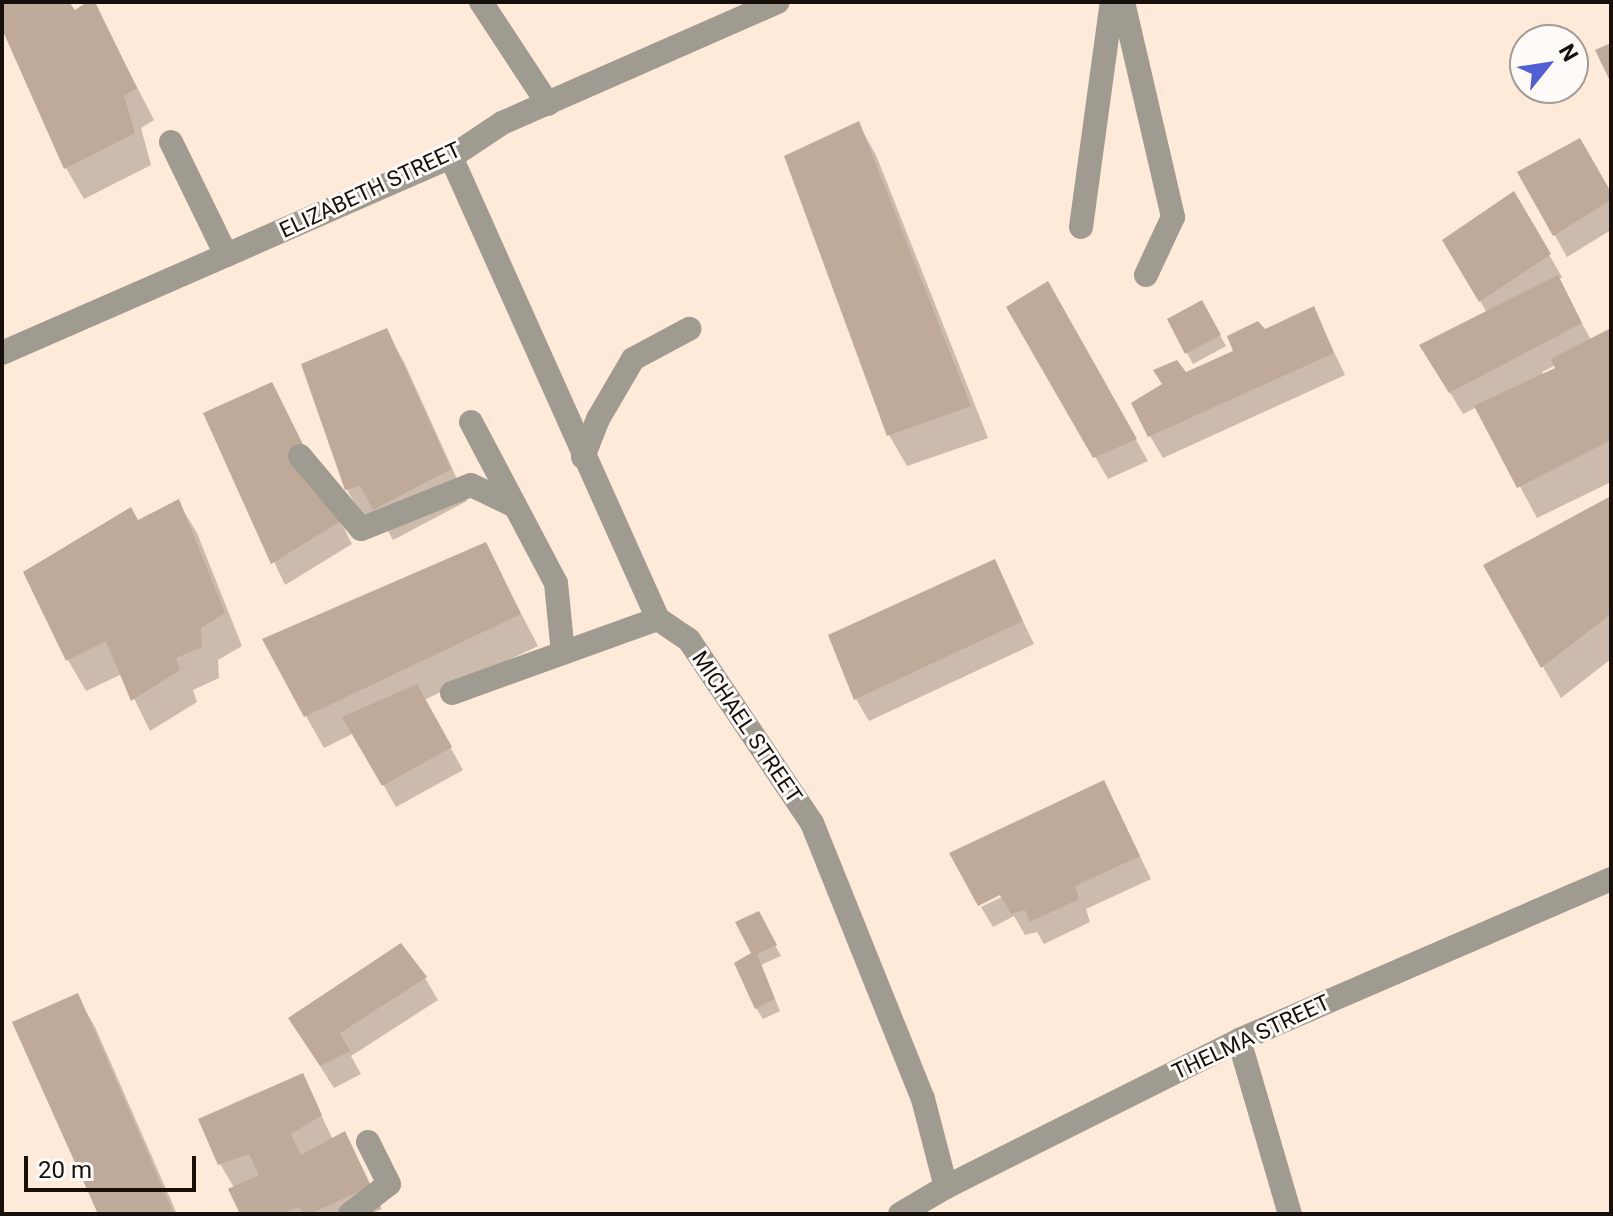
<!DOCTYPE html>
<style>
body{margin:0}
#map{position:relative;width:1613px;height:1216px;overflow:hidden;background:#ffe9d8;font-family:Roboto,sans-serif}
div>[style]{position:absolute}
.shadow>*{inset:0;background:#0003}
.building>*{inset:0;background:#bfaa9a}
.street>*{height:24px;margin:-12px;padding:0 12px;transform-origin:12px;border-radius:12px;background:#9f9b91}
span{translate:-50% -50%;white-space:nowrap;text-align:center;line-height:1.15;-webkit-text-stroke:6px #fefaf7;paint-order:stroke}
.street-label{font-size:22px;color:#170f0a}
.frame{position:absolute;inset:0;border:4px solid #170f0a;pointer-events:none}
.north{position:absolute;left:1509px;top:24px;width:80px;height:80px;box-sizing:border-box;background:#fefaf7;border:2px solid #a29c98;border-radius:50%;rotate:60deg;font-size:22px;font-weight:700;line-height:32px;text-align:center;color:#170f0a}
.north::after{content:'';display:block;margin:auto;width:28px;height:36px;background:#515fd5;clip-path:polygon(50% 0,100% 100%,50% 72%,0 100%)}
.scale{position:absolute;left:24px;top:1156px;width:172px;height:36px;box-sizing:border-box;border:4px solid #170f0a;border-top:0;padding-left:10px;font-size:24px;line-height:28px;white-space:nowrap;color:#170f0a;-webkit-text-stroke:6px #fefaf7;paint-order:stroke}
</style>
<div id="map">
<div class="shadow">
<div style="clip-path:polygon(2px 2px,66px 2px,74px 13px,93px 2px,154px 120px,141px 128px,151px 165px,84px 199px,66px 168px,2px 25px)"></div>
<div style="clip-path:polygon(858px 123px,876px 155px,988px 438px,907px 466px,889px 435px)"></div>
<div style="clip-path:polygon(1520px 173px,1611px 196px,1611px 230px,1567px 257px)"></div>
<div style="clip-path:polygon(evenodd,1513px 193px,1562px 277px,1558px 280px,1591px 340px,1611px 330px,1611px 482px,1537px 518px,1477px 407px,1463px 414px,1435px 368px,1487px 313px,1445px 240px,1513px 193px,1556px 365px,1557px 369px,1544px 376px,1542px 372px,1556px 365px)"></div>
<div style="clip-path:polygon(1048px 284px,1148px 461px,1108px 479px,1009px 307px)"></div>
<div style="clip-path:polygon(1201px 303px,1226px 346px,1193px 364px,1187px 353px)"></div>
<div style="clip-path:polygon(1313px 308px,1345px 375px,1163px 458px,1150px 436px,1185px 375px,1235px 352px,1265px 332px)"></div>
<div style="clip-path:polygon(386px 331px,404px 362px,467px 501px,393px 540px,380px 517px,365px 521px,347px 490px,303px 365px)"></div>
<div style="clip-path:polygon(284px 407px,352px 544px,285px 585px,205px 414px)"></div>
<div style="clip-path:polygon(1611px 498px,1611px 659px,1561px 698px,1485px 566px)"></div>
<div style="clip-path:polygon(178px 502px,197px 533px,242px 646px,218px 660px,219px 678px,193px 690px,197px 702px,150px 731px,122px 674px,86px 691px,68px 660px,138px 523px)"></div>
<div style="clip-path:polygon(485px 544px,538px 646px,424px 700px,463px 770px,396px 807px,354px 733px,324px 748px,306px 716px)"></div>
<div style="clip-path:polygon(994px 562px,1034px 644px,869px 721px,856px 699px)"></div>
<div style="clip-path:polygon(1104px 782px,1151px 879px,1086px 909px,1090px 922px,1044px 944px,1037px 932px,1025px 935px,1014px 916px,993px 927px,981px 907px,1010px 893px)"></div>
<div style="clip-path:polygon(758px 914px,781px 956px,761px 965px,780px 1011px,763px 1019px,756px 1008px,754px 954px)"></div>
<div style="clip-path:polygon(425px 978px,438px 1000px,351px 1056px,361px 1074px,334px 1088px,290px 1019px)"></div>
<div style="clip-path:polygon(77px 996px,95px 1027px,177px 1214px,100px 1214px)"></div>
<div style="clip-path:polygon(302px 1075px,333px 1140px,344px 1134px,382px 1209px,371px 1214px,242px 1214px,235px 1189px,220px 1164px)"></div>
</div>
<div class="building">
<div style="clip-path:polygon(2px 2px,69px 2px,75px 10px,87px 2px,95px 2px,137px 88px,124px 96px,135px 133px,64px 169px,2px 29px)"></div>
<div style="clip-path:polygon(1611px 43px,1611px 83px,1595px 50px)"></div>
<div style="clip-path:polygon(859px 121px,971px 406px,887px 436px,784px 156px)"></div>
<div style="clip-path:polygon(1580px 138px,1611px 192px,1611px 200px,1553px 236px,1517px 172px)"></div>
<div style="clip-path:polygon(1514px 191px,1551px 254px,1479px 302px,1442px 240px)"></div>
<div style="clip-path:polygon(1558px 275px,1582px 323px,1449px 393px,1419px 345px)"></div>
<div style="clip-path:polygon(1048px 281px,1137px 439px,1093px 458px,1006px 307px)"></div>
<div style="clip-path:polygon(1202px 300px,1221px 335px,1185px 354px,1167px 319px)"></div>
<div style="clip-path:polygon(1314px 306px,1334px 353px,1148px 437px,1131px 403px,1162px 384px,1153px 370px,1177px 360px,1186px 372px,1233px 351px,1227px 336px,1258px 321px,1265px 329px)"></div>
<div style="clip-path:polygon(387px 328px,451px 469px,373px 510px,360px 486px,345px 490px,301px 364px)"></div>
<div style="clip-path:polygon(1611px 328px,1611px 440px,1517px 488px,1474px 406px,1555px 368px,1551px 359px)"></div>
<div style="clip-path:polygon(272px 382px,341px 521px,271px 564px,203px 413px)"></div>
<div style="clip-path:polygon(1611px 496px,1611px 614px,1541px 668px,1483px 565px)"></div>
<div style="clip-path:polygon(179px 499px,225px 613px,201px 628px,202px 647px,176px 658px,180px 670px,131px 701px,106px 641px,66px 661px,23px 572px,131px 507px,138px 520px)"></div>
<div style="clip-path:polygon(486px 542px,521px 614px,304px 717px,262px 639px)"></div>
<div style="clip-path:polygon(995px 559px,1023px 621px,854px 700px,828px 635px)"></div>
<div style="clip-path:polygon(417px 684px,452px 747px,382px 786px,342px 717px)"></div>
<div style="clip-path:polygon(1104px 780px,1140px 856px,1075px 886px,1079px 899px,1030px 922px,1025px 910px,1011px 914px,1000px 895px,978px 906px,949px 853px)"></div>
<div style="clip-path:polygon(759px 911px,777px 945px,757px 954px,775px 999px,755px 1009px,734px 963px,751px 953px,735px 922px)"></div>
<div style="clip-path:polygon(401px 943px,427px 977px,340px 1033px,350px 1051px,320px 1066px,288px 1018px)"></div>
<div style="clip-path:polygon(78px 993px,174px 1214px,98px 1214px,12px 1022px)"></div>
<div style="clip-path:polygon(303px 1073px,322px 1115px,291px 1134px,301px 1155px,345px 1131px,371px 1186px,310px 1214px,304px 1214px,299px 1207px,280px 1214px,240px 1214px,228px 1189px,259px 1175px,249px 1154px,218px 1165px,198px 1119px)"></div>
</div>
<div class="street">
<div style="left:481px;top:2px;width:122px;rotate:56.7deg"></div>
<div style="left:1123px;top:2px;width:221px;rotate:76.9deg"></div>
<div style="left:1173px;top:217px;width:64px;rotate:115deg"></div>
<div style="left:171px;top:142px;width:126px;rotate:64deg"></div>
<div style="left:451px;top:157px;width:506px;rotate:65.87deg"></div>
<div style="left:658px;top:619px;width:37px;rotate:34deg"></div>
<div style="left:689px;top:640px;width:220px;rotate:56.1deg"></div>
<div style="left:812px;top:823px;width:297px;rotate:68.1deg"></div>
<div style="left:923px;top:1099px;width:91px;rotate:75.4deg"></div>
<div style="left:1081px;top:227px;width:227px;rotate:-82.2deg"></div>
<div style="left:2px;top:353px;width:490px;rotate:-23.6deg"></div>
<div style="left:451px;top:157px;width:61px;rotate:-33.7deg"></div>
<div style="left:502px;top:123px;width:301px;rotate:-23.7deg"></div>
<div style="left:471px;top:422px;width:182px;rotate:62.2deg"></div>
<div style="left:556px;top:583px;width:70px;rotate:84.3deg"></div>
<div style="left:300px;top:456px;width:95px;rotate:50.1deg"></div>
<div style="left:361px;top:529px;width:118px;rotate:-21.8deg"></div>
<div style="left:471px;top:485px;width:49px;rotate:25.5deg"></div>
<div style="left:583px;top:457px;width:41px;rotate:-68.5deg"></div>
<div style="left:598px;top:419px;width:69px;rotate:-59.7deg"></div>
<div style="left:633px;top:359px;width:64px;rotate:-28.2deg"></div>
<div style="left:452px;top:693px;width:219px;rotate:-19.8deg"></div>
<div style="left:1239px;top:1040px;width:181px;rotate:73.7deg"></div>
<div style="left:350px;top:1214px;width:49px;rotate:-37.6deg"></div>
<div style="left:389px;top:1184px;width:47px;rotate:-116.6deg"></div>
<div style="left:900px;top:1214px;width:53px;rotate:-30.4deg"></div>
<div style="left:946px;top:1187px;width:328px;rotate:-26.6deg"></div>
<div style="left:1239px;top:1040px;width:405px;rotate:-23.4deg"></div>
</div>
<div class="street-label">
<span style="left:370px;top:190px;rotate:-25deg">ELIZABETH STREET</span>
<span style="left:747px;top:727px;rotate:56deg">MICHAEL STREET</span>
<span style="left:1251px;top:1037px;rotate:-25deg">THELMA STREET</span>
</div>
<div class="frame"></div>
<div class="north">N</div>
<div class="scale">20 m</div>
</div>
